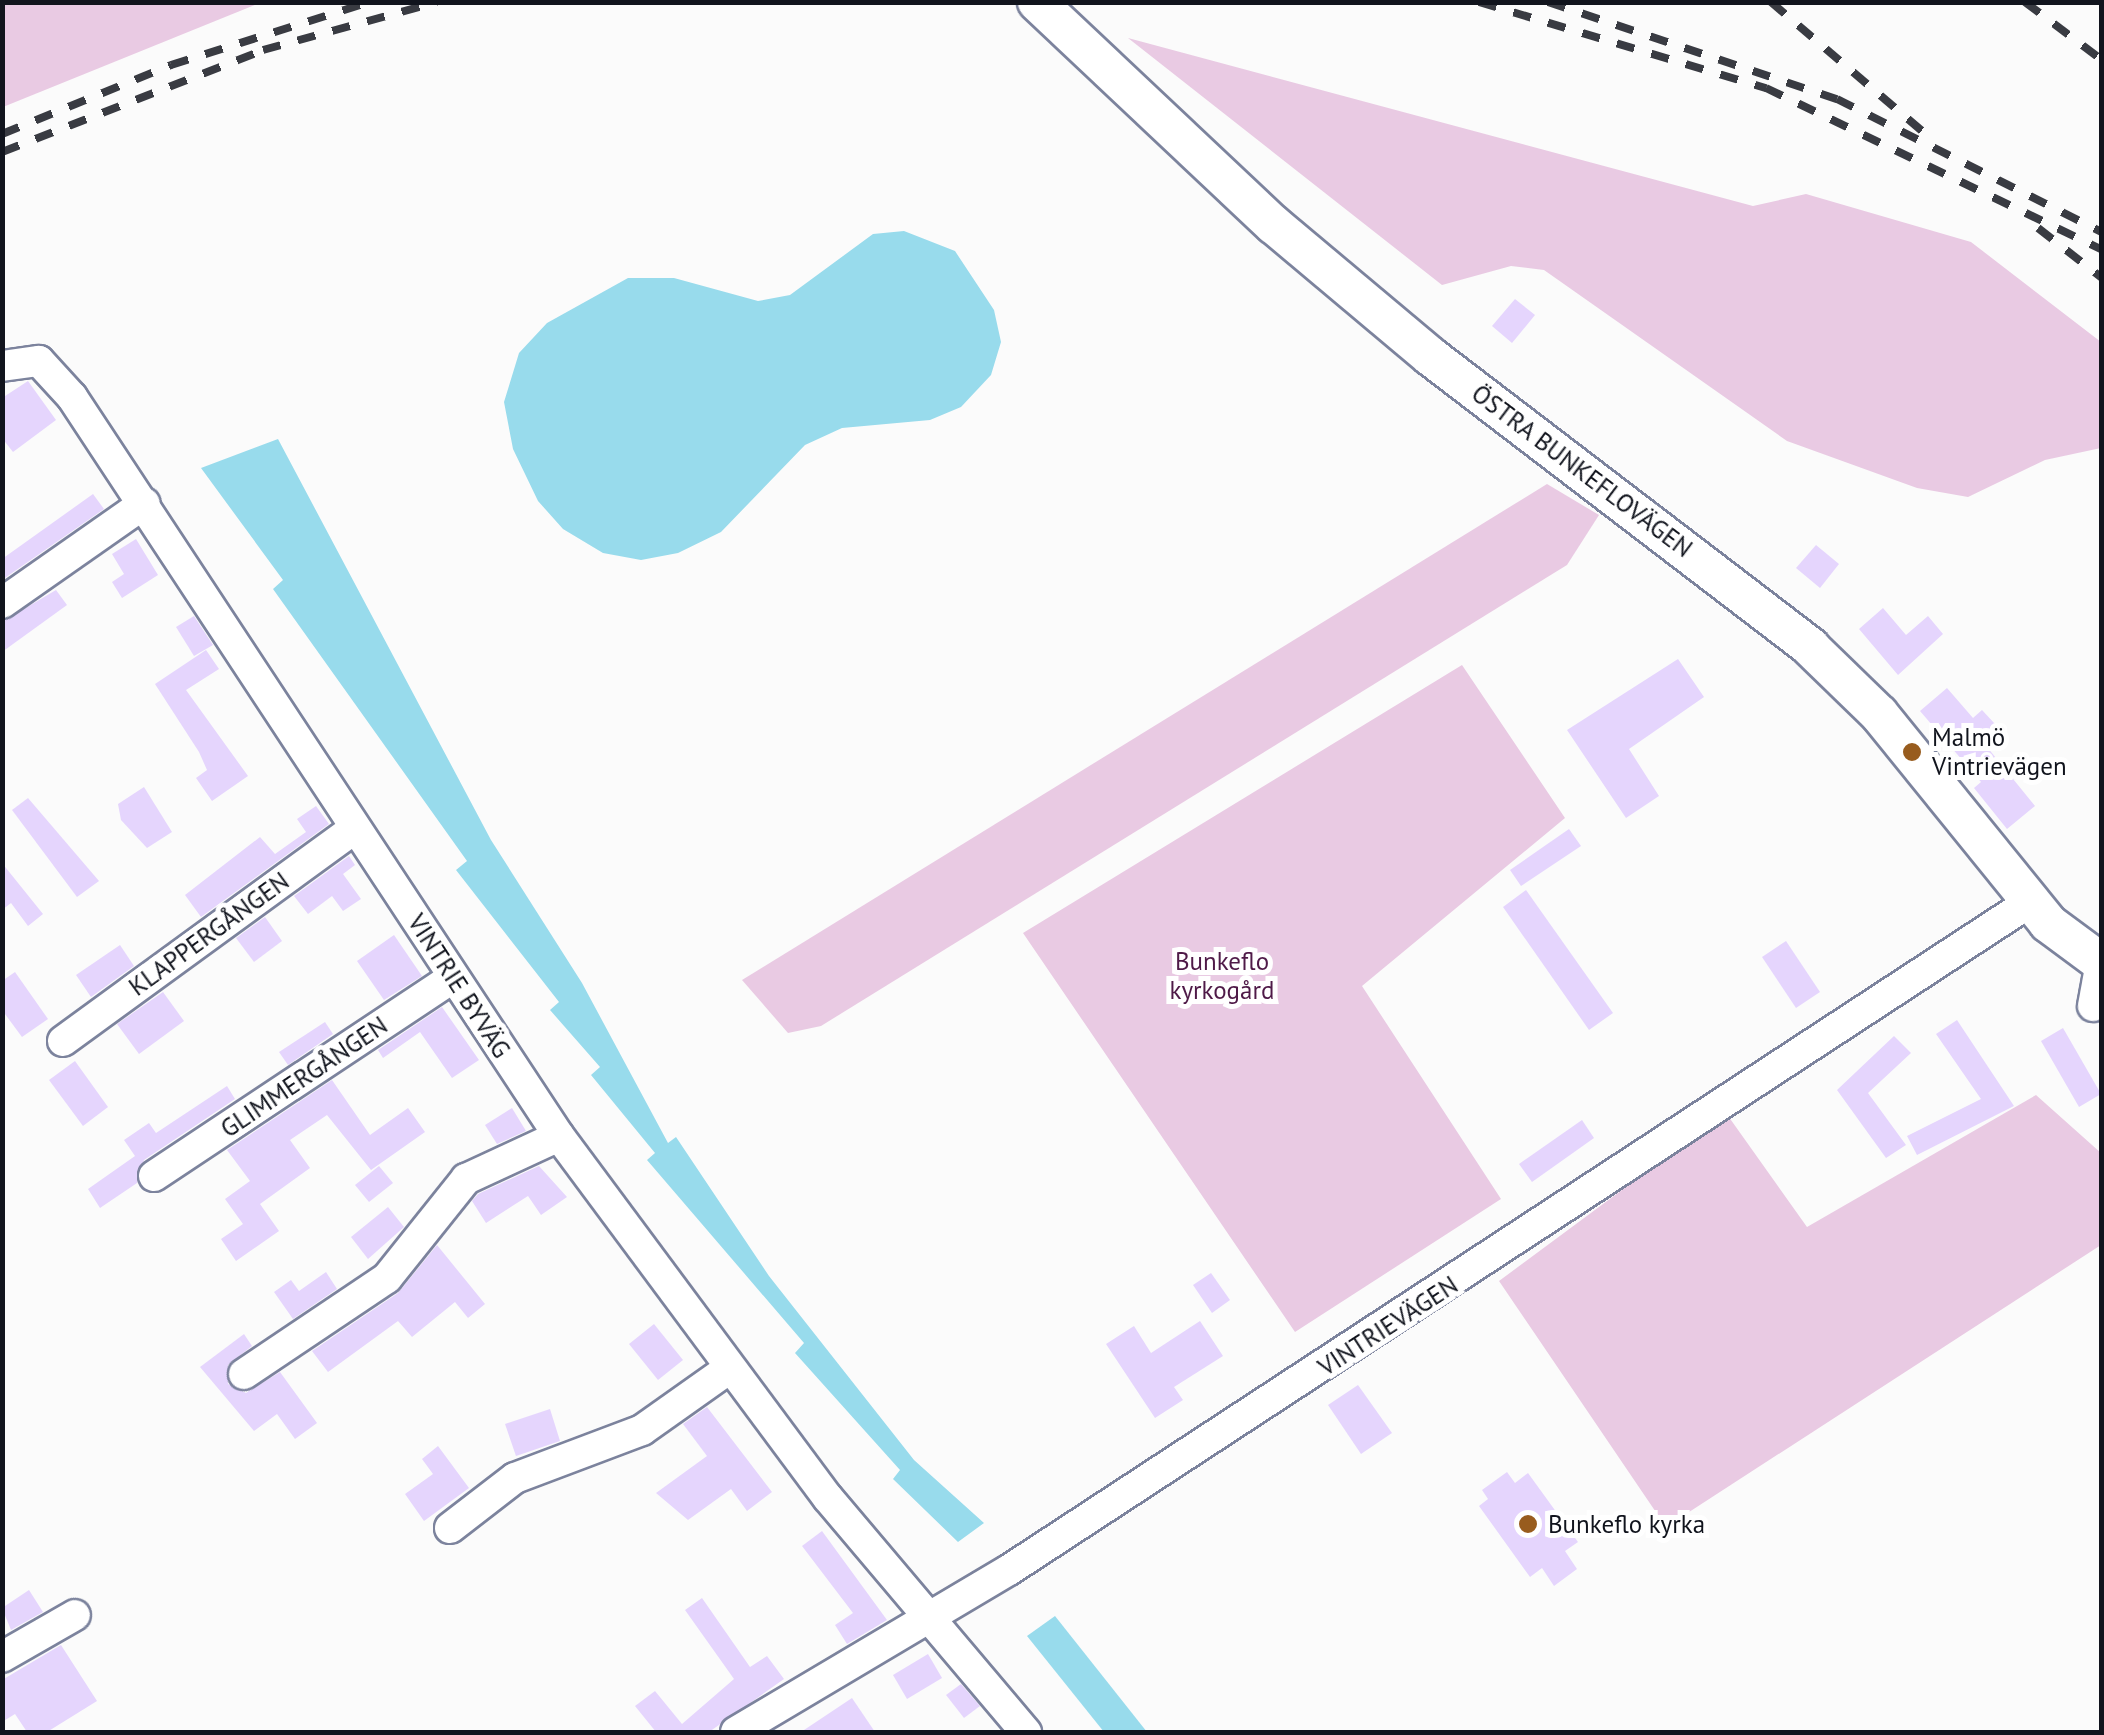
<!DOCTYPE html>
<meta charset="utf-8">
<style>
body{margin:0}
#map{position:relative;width:2104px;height:1735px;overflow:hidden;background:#fbfbfb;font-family:"PT Sans",sans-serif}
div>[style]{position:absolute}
.green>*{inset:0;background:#e9cae3}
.water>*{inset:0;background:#98dbec}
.building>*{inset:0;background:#e5d5fd}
.roads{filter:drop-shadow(2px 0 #7c839d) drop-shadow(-2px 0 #7c839d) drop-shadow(0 2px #7c839d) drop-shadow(0 -2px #7c839d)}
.minor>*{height:30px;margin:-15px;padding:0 15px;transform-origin:15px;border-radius:15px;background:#fff}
.tertiary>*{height:38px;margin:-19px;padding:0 19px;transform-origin:19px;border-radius:19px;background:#fff}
.rail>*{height:8px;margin-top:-4px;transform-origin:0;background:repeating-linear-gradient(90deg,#393b42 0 18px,transparent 0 36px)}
.dots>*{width:28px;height:28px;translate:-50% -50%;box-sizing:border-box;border:5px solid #fff;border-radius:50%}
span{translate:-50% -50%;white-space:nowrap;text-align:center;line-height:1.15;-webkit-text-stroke:10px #fff;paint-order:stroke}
.street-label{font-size:25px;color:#11141d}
.poi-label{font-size:25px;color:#11141d}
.left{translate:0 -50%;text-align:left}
.park-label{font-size:25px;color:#4f1a48}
.frame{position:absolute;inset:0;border:5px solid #11141d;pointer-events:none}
</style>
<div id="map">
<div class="green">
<div style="clip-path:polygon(2px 3px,3px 2px,260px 3px,3px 107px)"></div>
<div style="clip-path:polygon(1128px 38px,1753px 206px,1806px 194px,1971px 242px,2101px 342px,2101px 448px,2045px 460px,1968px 497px,1917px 488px,1787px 441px,1544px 270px,1511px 266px,1442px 285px)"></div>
<div style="clip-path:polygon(1547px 484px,1599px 515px,1567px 565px,821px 1026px,788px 1033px,742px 980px)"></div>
<div style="clip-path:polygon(1462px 665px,1565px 818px,1362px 986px,1501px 1199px,1295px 1332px,1023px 933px)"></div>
<div style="clip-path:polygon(2036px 1095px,2101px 1153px,2101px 1245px,1666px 1527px,1499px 1281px,1726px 1113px,1807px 1227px)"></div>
</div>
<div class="water">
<div style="clip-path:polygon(904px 231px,955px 251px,994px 310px,1001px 342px,991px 375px,961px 407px,930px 420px,842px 428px,805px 445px,721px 532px,678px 553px,641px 560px,603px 553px,563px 529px,538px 501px,513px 449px,504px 402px,519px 353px,547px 323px,628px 278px,674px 278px,758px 301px,790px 295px,873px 234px)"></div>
<div style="clip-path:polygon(278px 439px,491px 840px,582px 983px,668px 1143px,676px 1137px,769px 1276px,914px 1460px,984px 1523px,958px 1542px,893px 1479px,900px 1470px,795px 1353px,804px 1343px,647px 1160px,655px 1153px,591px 1075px,600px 1067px,550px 1010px,559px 1002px,456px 870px,467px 861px,273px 589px,283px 580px,201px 468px)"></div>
<div style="clip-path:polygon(1055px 1616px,1147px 1732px,1104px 1732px,1027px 1636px)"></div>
</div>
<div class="building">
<div style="clip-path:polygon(1515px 299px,1535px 315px,1512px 343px,1492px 326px)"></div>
<div style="clip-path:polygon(28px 381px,56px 420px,13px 452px,2px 438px,2px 398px)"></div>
<div style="clip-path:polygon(93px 494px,104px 509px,2px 580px,2px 559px)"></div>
<div style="clip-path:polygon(136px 539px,158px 575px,122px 598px,112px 582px,124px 574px,112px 554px)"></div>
<div style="clip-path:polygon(1816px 545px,1839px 564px,1820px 588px,1796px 568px)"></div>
<div style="clip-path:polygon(56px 590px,67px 605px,2px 652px,2px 622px)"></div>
<div style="clip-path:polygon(1883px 608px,1906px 635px,1928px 616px,1943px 634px,1898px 675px,1859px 629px)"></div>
<div style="clip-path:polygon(194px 616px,213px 645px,194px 656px,176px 627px)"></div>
<div style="clip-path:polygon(206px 650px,219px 669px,186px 690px,248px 776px,212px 801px,196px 778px,207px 770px,199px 752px,155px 684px)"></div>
<div style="clip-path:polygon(1678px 659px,1704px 697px,1629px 749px,1659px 796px,1626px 818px,1567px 730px)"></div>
<div style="clip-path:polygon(1947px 688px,1973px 718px,1982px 710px,1995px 724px,1983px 742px,2035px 806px,2007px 829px,1974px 788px,1981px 782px,1920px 711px)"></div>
<div style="clip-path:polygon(144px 787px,172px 832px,147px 848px,121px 820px,118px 804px)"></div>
<div style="clip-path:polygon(28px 798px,99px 881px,77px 897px,12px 810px)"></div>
<div style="clip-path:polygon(316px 806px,329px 824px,201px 917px,185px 895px,260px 837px,275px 854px,306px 832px,297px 819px)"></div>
<div style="clip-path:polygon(1569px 829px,1581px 846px,1521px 886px,1510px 870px)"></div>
<div style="clip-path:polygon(349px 856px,355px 865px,343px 874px,361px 899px,343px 911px,332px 896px,308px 914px,294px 896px)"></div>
<div style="clip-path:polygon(2px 863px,43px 914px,28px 926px,11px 903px,2px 910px)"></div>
<div style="clip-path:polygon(1526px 890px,1613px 1013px,1589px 1030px,1503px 907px)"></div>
<div style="clip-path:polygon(265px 917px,282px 941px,254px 962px,236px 938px)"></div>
<div style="clip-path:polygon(394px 935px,422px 976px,384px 1000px,357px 961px)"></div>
<div style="clip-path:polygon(1786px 941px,1820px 992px,1796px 1008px,1762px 957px)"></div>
<div style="clip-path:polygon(120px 945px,134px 966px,91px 997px,76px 975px)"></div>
<div style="clip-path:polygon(15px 972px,48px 1019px,22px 1037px,2px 1010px,2px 981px)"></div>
<div style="clip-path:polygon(163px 992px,184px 1021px,139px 1054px,117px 1024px)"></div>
<div style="clip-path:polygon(442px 1007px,479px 1060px,452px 1078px,420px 1032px,383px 1058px,378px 1050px)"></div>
<div style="clip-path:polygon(1957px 1020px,2014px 1106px,1917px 1155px,1907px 1136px,1981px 1099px,1936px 1034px)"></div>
<div style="clip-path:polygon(325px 1022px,333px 1034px,288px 1065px,279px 1052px)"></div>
<div style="clip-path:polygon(2063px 1028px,2101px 1094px,2079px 1107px,2041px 1041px)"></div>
<div style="clip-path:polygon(1894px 1036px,1911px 1053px,1868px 1093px,1906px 1145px,1886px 1158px,1837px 1090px)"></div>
<div style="clip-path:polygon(75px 1061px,108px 1107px,83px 1126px,49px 1080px)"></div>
<div style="clip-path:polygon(332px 1080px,370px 1135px,408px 1108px,425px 1132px,371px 1170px,327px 1115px,290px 1140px,310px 1168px,260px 1204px,279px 1231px,236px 1261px,221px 1239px,243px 1224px,225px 1199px,250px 1181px,227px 1150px)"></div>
<div style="clip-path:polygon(227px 1086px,235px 1099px,144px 1160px,137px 1183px,100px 1208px,88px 1189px,135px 1156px,124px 1140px,149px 1123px,156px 1133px)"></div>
<div style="clip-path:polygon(512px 1108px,526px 1131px,497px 1144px,485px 1125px)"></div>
<div style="clip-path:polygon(1582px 1120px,1594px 1138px,1532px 1182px,1519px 1164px)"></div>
<div style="clip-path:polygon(379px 1166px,393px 1183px,369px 1202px,355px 1185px)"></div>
<div style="clip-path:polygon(539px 1166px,567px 1197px,541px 1215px,528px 1196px,486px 1223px,472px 1201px,478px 1194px)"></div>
<div style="clip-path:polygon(388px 1207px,404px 1227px,368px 1259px,351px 1237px)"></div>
<div style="clip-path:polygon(437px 1245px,485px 1304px,468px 1318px,455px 1302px,412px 1337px,398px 1321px,328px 1372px,312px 1351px,398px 1293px)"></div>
<div style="clip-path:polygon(326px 1272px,337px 1289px,293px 1319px,274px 1292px,291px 1280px,299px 1291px)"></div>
<div style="clip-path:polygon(1211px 1273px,1230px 1300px,1212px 1313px,1193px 1285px)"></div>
<div style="clip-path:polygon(1200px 1321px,1223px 1356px,1174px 1387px,1183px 1400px,1155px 1418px,1106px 1344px,1134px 1326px,1151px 1353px)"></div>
<div style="clip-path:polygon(654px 1324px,683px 1360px,658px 1380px,629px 1344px)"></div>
<div style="clip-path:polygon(244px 1334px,252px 1346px,228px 1365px,228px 1384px,246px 1393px,280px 1372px,317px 1423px,295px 1439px,277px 1414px,254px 1431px,200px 1367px)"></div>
<div style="clip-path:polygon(1358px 1385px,1392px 1433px,1361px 1454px,1328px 1405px)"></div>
<div style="clip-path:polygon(707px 1407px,772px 1492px,747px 1511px,731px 1489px,688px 1520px,656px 1493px,707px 1456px,683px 1424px)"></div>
<div style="clip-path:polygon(550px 1409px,560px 1441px,516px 1456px,505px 1424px)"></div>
<div style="clip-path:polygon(438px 1446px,469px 1488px,424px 1521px,405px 1494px,433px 1474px,422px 1459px)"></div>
<div style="clip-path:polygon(1507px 1472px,1515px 1483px,1528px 1473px,1578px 1542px,1565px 1551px,1577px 1569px,1554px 1586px,1542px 1568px,1530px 1577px,1479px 1506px,1488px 1499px,1482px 1490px)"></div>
<div style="clip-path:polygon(822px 1531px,887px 1620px,847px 1644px,835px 1625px,853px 1613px,802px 1546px)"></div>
<div style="clip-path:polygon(29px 1590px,43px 1612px,11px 1630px,2px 1608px)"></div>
<div style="clip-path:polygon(702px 1598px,750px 1667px,767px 1656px,784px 1679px,709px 1732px,656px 1732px,635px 1706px,655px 1691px,682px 1724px,734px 1679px,685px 1610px)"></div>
<div style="clip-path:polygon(61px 1645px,97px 1701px,47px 1732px,27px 1732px,15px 1714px,2px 1722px,2px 1680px)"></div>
<div style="clip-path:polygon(928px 1654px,942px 1678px,907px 1699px,893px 1675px)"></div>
<div style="clip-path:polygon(961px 1684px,980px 1706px,964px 1718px,946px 1695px)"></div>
<div style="clip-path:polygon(852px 1698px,875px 1732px,801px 1732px)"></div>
</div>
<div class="roads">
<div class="minor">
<div style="left:2px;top:366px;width:37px;rotate:-8deg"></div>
<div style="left:39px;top:361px;width:49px;rotate:47.5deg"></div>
<div style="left:72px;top:397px;width:885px;rotate:56.62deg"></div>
<div style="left:559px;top:1136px;width:451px;rotate:53.4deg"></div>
<div style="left:828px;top:1498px;width:307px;rotate:49.8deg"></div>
<div style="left:2px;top:603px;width:174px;rotate:-35deg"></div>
<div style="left:2093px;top:1006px;width:45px;rotate:-79.7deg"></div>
<div style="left:63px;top:1041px;width:361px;rotate:-36.1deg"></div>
<div style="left:154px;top:1176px;width:358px;rotate:-33.6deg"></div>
<div style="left:244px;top:1374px;width:172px;rotate:-33.9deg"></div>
<div style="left:387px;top:1278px;width:127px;rotate:-51.4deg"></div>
<div style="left:466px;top:1179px;width:102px;rotate:-24.8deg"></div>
<div style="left:450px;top:1528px;width:82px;rotate:-37.6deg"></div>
<div style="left:515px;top:1478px;width:136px;rotate:-20.7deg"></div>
<div style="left:642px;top:1430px;width:105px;rotate:-35.3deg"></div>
<div style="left:2px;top:1657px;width:84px;rotate:-29.9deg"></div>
<div style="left:736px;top:1732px;width:317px;rotate:-30.7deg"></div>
<div style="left:1009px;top:1570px;width:1220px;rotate:-33.2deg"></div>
</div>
<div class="tertiary">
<div style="left:1037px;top:2px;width:325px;rotate:43.3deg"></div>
<div style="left:1274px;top:225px;width:204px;rotate:40deg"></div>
<div style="left:1430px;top:356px;width:479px;rotate:37.4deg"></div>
<div style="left:1810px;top:647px;width:96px;rotate:44.2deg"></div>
<div style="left:1879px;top:714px;width:269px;rotate:51deg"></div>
<div style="left:2048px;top:923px;width:67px;rotate:36.5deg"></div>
</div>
</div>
<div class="rail">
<div style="left:1479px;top:2px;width:300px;rotate:16.7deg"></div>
<div style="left:1766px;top:88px;width:373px;rotate:25.7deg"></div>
<div style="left:1548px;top:2px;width:305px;rotate:18.6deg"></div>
<div style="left:1837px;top:99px;width:297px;rotate:26.7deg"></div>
<div style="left:1771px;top:2px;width:200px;rotate:40.5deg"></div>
<div style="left:2025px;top:2px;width:96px;rotate:37deg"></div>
<div style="left:2px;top:134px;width:183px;rotate:-22.2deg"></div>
<div style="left:171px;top:65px;width:209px;rotate:-17.6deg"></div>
<div style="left:2px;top:152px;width:280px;rotate:-21.3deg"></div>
<div style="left:263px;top:50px;width:180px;rotate:-15.4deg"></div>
<div style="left:2038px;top:228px;width:81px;rotate:38deg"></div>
</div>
<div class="dots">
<div style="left:1912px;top:752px;background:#985c1e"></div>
<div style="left:1528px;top:1524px;background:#985c1e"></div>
</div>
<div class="street-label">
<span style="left:1582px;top:471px;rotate:37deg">ÖSTRA BUNKEFLOVÄGEN</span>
<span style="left:209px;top:934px;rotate:-36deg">KLAPPERGÅNGEN</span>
<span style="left:459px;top:986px;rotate:57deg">VINTRIE BYVÄG</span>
<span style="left:304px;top:1077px;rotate:-34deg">GLIMMERGÅNGEN</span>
<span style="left:1388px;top:1326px;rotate:-33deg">VINTRIEVÄGEN</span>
</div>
<div class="poi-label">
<span class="left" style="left:1932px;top:752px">Malmö<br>Vintrievägen</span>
<span class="left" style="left:1548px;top:1524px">Bunkeflo kyrka</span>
</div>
<div class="park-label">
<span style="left:1222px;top:976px">Bunkeflo<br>kyrkogård</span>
</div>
<div class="frame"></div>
</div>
